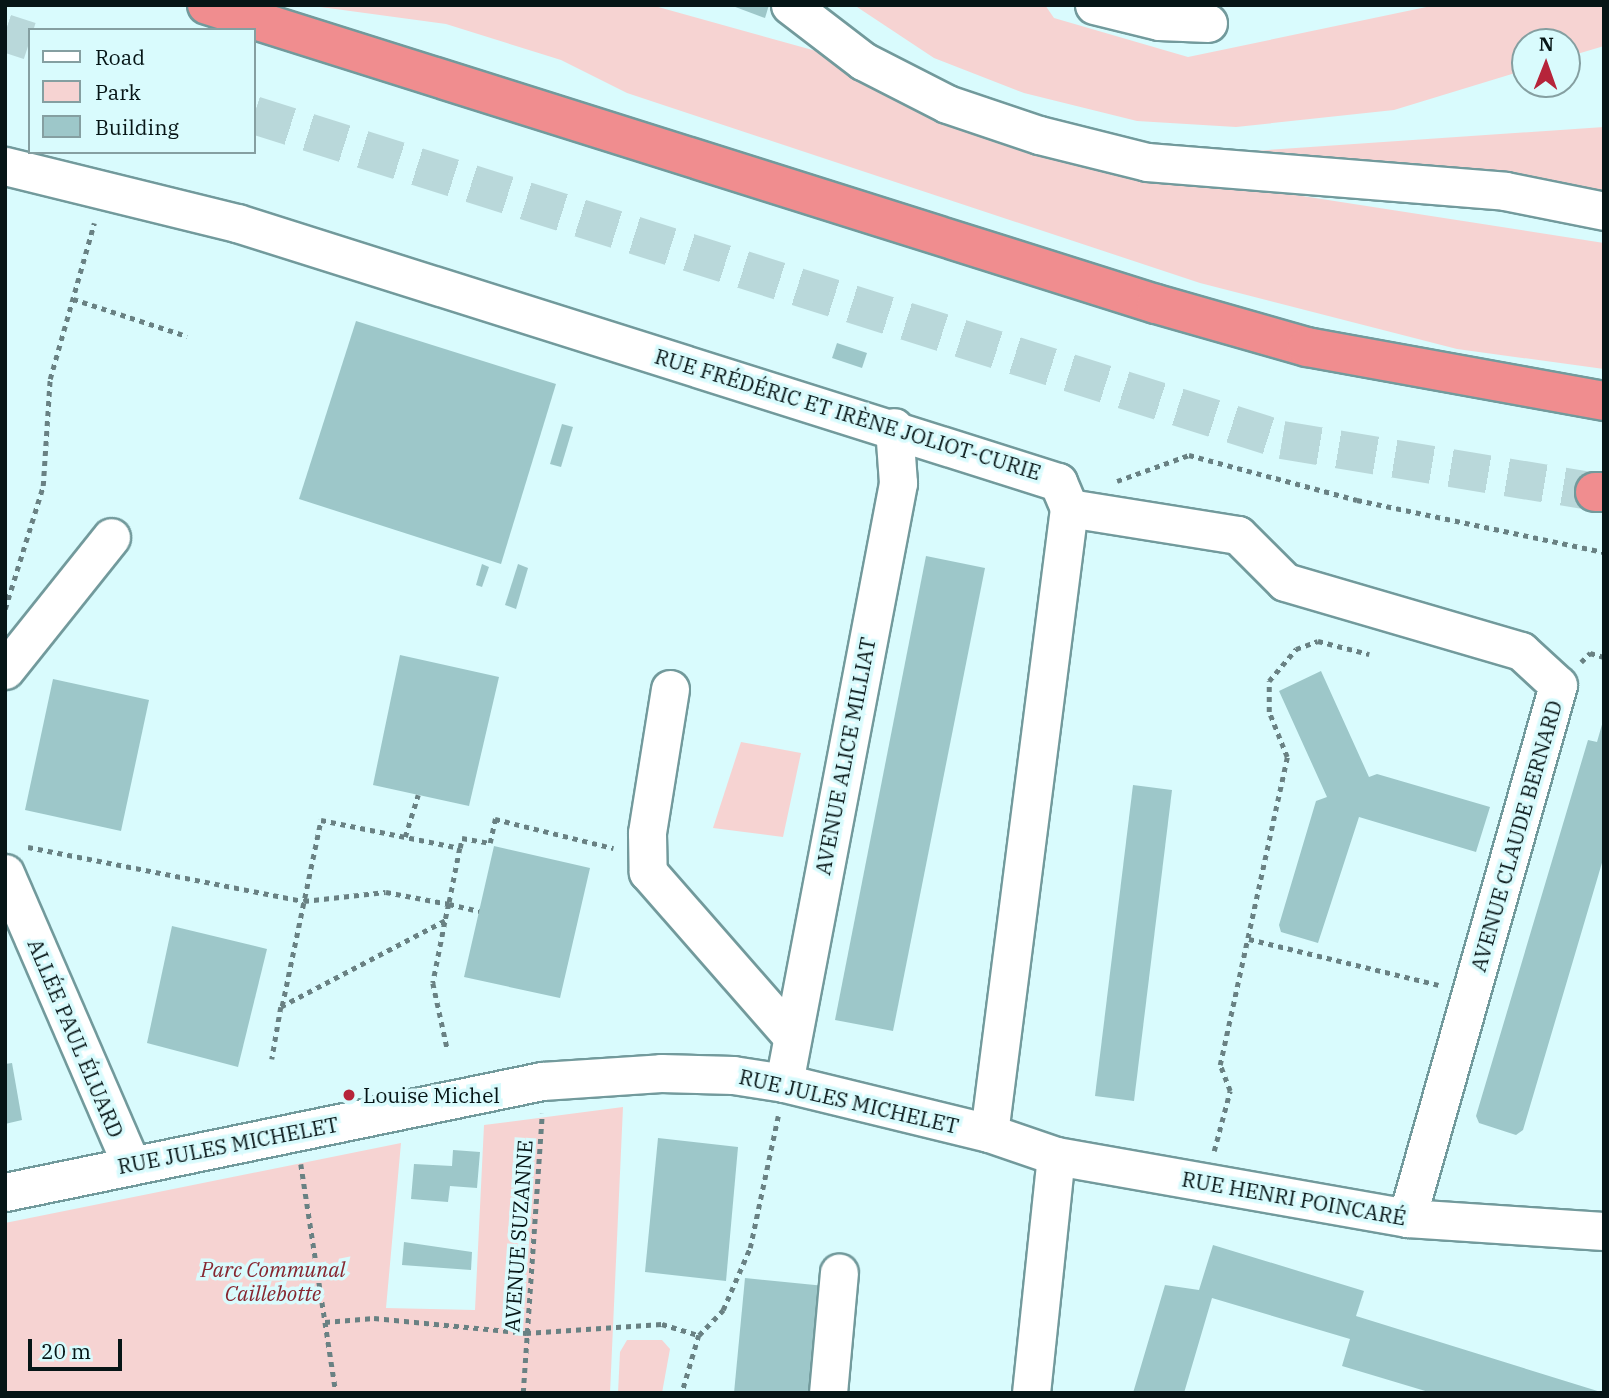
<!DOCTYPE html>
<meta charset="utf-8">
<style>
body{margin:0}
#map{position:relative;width:1609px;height:1398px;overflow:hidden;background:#d9fbfd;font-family:"IBM Plex Serif",serif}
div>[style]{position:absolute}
.green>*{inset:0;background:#f6d3d2}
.building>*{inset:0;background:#9dc7c9}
.highway-tunnel>*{height:38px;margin-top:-19px;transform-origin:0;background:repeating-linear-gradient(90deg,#b9d8da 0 38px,transparent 0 57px)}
.path>*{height:4.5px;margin-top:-2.25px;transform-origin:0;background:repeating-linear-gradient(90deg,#698183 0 5px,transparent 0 10px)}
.roads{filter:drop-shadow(2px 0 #729a9c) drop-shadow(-2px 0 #729a9c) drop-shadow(0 2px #729a9c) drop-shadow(0 -2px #729a9c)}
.minor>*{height:37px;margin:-18.5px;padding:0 18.5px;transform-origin:18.5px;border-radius:18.5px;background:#fff}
.highway>*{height:38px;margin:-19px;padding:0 19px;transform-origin:19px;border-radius:19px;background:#f08d8f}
.dots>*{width:19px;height:19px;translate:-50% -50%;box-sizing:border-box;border:4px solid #d9fbfd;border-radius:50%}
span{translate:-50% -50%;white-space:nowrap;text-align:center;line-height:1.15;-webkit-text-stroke:7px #d9fbfd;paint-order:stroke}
.street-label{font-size:21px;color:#061516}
.poi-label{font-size:21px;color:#061516}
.left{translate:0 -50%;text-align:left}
.park-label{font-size:21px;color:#872630;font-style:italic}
.frame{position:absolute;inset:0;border:7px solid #061516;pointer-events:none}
.legend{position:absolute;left:28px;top:28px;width:228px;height:126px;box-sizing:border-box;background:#d9fbfd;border:2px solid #859fa1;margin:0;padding:9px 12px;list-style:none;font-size:21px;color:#061516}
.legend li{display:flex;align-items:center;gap:14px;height:35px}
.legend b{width:35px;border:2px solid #859fa1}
.north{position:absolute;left:1511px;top:28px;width:70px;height:70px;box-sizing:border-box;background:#d9fbfd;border:2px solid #859fa1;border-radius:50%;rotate:1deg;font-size:19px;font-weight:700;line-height:28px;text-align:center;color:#061516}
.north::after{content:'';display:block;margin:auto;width:24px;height:32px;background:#b6243a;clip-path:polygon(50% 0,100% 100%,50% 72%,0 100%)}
.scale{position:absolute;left:28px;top:1339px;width:94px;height:32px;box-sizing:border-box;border:4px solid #061516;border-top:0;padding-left:9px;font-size:21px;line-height:24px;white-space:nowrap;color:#061516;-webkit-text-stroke:5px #d9fbfd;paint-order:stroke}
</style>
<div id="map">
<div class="green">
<div style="clip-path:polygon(306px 5px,651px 5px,827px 54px,1251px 188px,1604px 243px,1604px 369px,1457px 349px,1200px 283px,627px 93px,561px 60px,446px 24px)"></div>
<div style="clip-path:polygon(854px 5px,1045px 5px,1054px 18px,1188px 57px,1436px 5px,1604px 5px,1604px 46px,1567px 57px,1567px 42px,1525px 42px,1525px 70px,1394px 110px,1236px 127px,1137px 121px,1024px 93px,934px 58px)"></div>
<div style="clip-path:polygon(1604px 127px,1604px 203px,1208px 154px)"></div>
<div style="clip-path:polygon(741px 742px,801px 753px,783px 837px,713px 828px)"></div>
<div style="clip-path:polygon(623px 1107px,610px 1393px,5px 1393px,5px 1223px,401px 1143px,386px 1308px,475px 1310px,484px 1125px)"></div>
<div style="clip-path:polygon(627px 1340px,662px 1340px,670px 1349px,662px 1393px,618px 1393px,620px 1352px)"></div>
</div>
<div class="building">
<div style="clip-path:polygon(730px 5px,769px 5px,765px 18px)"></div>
<div style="clip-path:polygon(356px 321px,556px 384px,501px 564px,299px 499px)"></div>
<div style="clip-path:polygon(837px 343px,867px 353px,862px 368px,832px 358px)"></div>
<div style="clip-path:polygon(562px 424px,573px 427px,561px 467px,550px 464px)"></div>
<div style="clip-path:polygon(926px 556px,985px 568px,893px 1031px,835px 1020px)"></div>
<div style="clip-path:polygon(482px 564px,489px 567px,482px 587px,476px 585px)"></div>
<div style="clip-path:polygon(518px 564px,528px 568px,516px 609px,505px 605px)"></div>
<div style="clip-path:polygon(400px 655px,499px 677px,469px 806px,373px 785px)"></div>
<div style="clip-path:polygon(1321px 671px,1369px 777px,1377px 774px,1490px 807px,1476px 852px,1359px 817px,1318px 943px,1281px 932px,1279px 925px,1316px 801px,1327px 797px,1279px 691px)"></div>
<div style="clip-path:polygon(53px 679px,149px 700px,121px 831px,25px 810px)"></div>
<div style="clip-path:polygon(1603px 721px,1604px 856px,1523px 1130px,1516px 1135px,1479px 1123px,1476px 1116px,1588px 740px,1597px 742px)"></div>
<div style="clip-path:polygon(1133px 785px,1172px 790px,1134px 1101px,1095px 1096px)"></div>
<div style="clip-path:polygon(494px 846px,590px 868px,560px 998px,464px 977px)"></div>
<div style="clip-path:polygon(172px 926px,267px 949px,238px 1067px,147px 1043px)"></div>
<div style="clip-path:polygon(12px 1063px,22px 1120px,5px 1124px,5px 1064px)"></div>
<div style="clip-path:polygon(658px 1138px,738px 1147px,726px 1281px,645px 1272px)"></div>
<div style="clip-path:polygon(453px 1150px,480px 1152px,477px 1188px,450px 1186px,448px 1202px,411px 1199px,414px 1164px,452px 1166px)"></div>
<div style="clip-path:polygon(404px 1242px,472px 1252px,471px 1270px,402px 1265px)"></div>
<div style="clip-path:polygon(1213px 1245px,1364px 1291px,1356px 1316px,1604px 1393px,1432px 1393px,1342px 1366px,1350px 1339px,1212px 1298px,1184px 1393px,1133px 1393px,1165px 1285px,1199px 1290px)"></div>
<div style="clip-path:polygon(745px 1278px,825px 1286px,815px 1393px,734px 1393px)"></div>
</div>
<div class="highway-tunnel">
<div style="left:5px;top:33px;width:26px;rotate:18deg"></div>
<div style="left:254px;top:115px;width:1078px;rotate:17.54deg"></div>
<div style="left:1282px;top:440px;width:317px;rotate:9.4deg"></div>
</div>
<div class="path">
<div style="left:73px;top:299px;width:120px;rotate:18deg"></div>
<div style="left:1117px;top:481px;width:77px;rotate:-19.9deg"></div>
<div style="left:1189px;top:455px;width:174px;rotate:15deg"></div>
<div style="left:1357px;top:500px;width:252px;rotate:11.9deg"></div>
<div style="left:5px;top:609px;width:129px;rotate:-72.8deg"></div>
<div style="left:43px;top:486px;width:107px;rotate:-86.3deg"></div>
<div style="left:50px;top:379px;width:162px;rotate:-74.2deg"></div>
<div style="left:1581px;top:662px;width:13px;rotate:-45deg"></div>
<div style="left:1590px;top:653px;width:15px;rotate:16deg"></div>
<div style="left:405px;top:837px;width:44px;rotate:-72.8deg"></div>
<div style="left:28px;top:847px;width:281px;rotate:11.1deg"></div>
<div style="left:304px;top:901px;width:82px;rotate:-6.3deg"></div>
<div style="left:386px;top:892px;width:64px;rotate:10.8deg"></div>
<div style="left:449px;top:904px;width:17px;rotate:103deg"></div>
<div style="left:445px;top:921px;width:185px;rotate:152.3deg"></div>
<div style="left:281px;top:1007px;width:53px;rotate:99.8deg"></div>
<div style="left:460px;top:848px;width:10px;rotate:-79deg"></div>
<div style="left:462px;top:838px;width:28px;rotate:10deg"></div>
<div style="left:490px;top:843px;width:25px;rotate:-78deg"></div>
<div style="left:495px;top:819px;width:122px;rotate:13.8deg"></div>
<div style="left:445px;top:922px;width:62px;rotate:101.1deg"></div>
<div style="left:433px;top:983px;width:66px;rotate:77.7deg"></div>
<div style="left:1249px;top:939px;width:195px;rotate:13.6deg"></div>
<div style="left:282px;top:1006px;width:190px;rotate:-78.2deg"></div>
<div style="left:321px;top:820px;width:142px;rotate:11.4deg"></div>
<div style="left:460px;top:848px;width:57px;rotate:101.1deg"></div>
<div style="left:449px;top:904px;width:31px;rotate:13deg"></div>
<div style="left:1214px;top:1151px;width:62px;rotate:-75.1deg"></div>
<div style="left:1230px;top:1091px;width:28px;rotate:-111deg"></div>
<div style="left:1220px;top:1065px;width:315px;rotate:-77.7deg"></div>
<div style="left:1287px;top:757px;width:48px;rotate:-111.8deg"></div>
<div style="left:1269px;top:712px;width:31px;rotate:-90deg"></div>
<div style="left:1269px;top:681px;width:42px;rotate:-49.8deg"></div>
<div style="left:1296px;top:649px;width:23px;rotate:-20deg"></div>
<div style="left:1318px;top:641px;width:53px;rotate:14.3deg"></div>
<div style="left:301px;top:1164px;width:232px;rotate:81.3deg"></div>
<div style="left:325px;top:1322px;width:49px;rotate:-4.7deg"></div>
<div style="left:374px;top:1318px;width:153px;rotate:5.6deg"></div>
<div style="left:526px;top:1333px;width:136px;rotate:-3.8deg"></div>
<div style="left:662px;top:1324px;width:39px;rotate:17deg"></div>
<div style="left:699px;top:1335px;width:60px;rotate:106.3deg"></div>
<div style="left:699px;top:1335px;width:35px;rotate:-46deg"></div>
<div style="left:723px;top:1310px;width:68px;rotate:-66.5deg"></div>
<div style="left:750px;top:1248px;width:135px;rotate:-78deg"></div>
<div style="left:523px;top:1393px;width:280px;rotate:-86.1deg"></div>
</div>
<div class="roads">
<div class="minor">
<div style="left:790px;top:5px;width:92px;rotate:37.5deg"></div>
<div style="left:863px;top:61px;width:94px;rotate:27.1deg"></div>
<div style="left:947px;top:104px;width:97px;rotate:18.6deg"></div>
<div style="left:1039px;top:135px;width:111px;rotate:14deg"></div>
<div style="left:1147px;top:162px;width:359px;rotate:4.6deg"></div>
<div style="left:1505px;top:191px;width:101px;rotate:11.4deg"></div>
<div style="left:1094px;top:5px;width:67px;rotate:13.8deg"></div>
<div style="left:1159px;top:21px;width:49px;rotate:2.3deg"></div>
<div style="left:5px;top:166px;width:239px;rotate:13.8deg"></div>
<div style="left:237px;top:223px;width:861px;rotate:17.51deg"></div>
<div style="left:1058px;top:482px;width:28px;rotate:67deg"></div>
<div style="left:1069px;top:508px;width:630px;rotate:97.29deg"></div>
<div style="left:1069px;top:508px;width:171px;rotate:9.1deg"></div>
<div style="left:1238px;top:535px;width:66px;rotate:45deg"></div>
<div style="left:1285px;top:582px;width:246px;rotate:16.3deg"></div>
<div style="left:1521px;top:651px;width:50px;rotate:42.6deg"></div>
<div style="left:1558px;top:685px;width:554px;rotate:105.82deg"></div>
<div style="left:5px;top:670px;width:170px;rotate:-51.4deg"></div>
<div style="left:670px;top:689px;width:146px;rotate:99.1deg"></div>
<div style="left:647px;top:833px;width:39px;rotate:89deg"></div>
<div style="left:648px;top:872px;width:215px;rotate:48.8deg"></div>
<div style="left:5px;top:873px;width:317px;rotate:66.6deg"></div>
<div style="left:784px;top:1083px;width:611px;rotate:-79.24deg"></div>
<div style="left:898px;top:483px;width:56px;rotate:-94.1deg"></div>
<div style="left:5px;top:1192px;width:548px;rotate:-11.68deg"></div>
<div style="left:542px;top:1081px;width:119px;rotate:-3.8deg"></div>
<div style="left:661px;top:1073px;width:72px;rotate:1.6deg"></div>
<div style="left:733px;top:1075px;width:52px;rotate:8.9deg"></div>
<div style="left:784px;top:1083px;width:211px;rotate:13.7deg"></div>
<div style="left:989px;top:1133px;width:71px;rotate:18.9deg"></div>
<div style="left:1056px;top:1156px;width:356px;rotate:10deg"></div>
<div style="left:1407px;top:1218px;width:197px;rotate:3.8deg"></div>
<div style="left:828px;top:1393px;width:121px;rotate:-84.8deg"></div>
<div style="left:1031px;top:1393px;width:238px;rotate:-84deg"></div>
</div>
<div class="highway">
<div style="left:207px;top:5px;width:995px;rotate:17.49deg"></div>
<div style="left:1156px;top:304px;width:157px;rotate:15.9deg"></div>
<div style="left:1307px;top:347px;width:302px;rotate:10.3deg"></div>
<div style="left:1595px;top:492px;width:9px"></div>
</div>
</div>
<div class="dots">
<div style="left:349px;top:1095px;background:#b6243a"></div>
</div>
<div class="street-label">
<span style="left:848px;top:414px;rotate:17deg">RUE FRÉDÉRIC ET IRÈNE JOLIOT-CURIE</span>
<span style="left:845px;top:756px;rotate:-79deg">AVENUE ALICE MILLIAT</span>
<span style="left:1516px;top:836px;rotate:-74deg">AVENUE CLAUDE BERNARD</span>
<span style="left:76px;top:1038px;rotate:67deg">ALLÉE PAUL ÉLUARD</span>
<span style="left:849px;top:1101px;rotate:13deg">RUE JULES MICHELET</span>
<span style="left:228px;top:1145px;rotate:-11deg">RUE JULES MICHELET</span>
<span style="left:1294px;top:1198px;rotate:10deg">RUE HENRI POINCARÉ</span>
<span style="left:518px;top:1236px;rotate:-86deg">AVENUE SUZANNE</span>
</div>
<div class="poi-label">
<span class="left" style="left:363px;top:1095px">Louise Michel</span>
</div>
<div class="park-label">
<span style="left:273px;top:1281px">Parc Communal<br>Caillebotte</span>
</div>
<div class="frame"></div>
<ul class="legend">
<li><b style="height:9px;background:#fff"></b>Road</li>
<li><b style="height:19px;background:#f6d3d2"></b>Park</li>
<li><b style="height:19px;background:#9dc7c9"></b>Building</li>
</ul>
<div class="north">N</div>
<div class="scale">20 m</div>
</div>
